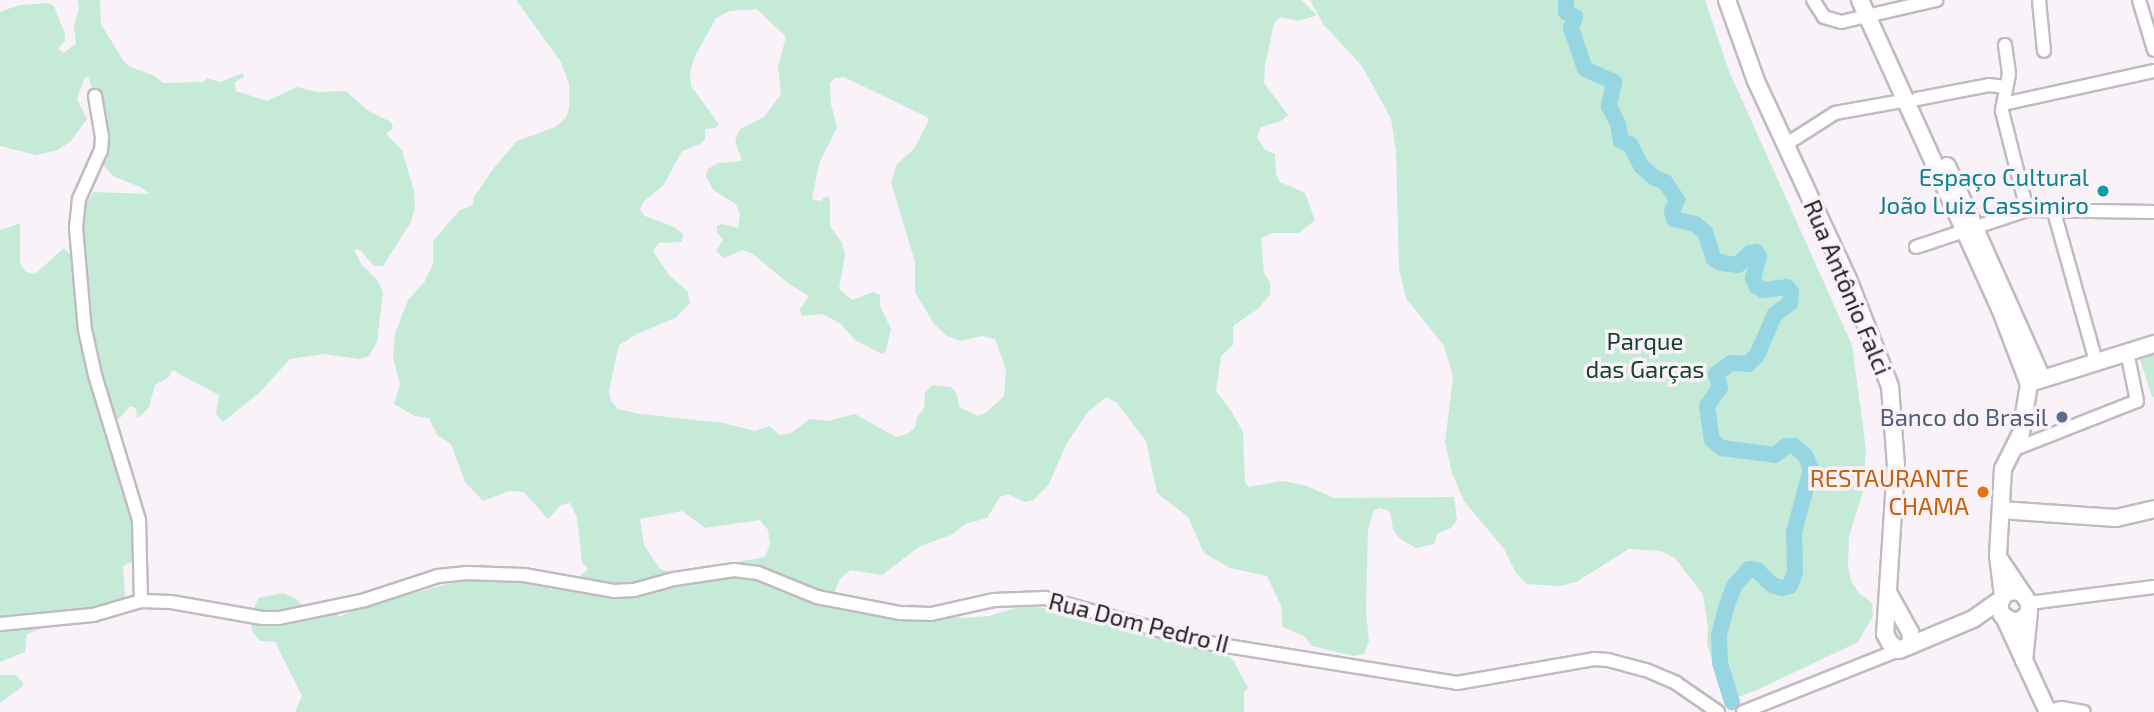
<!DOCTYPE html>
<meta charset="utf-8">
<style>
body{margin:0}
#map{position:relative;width:2154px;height:712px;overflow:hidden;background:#f9f2f9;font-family:"Exo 2",sans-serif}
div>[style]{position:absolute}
.green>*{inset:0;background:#c5ead8}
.river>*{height:16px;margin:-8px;padding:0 8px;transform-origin:8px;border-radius:8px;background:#96d6e2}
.roads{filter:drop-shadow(2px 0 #c1bbc1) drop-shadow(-2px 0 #c1bbc1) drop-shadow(0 2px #c1bbc1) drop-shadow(0 -2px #c1bbc1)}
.minor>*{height:12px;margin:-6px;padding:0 6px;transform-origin:6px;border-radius:6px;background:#fff}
.major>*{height:16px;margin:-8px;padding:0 8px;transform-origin:8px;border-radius:8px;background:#fff}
.dots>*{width:19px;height:19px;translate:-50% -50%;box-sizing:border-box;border:4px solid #f9f2f9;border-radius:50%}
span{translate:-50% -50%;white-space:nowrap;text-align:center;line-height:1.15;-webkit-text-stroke:7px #f9f2f9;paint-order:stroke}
.culture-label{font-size:24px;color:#0d838f}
.right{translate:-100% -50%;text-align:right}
.street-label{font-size:24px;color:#222022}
.park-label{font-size:24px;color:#164331}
.service-label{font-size:24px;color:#4e5e75}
.food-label{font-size:24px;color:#c56008}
</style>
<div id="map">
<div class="green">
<div style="clip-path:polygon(78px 0,100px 0,101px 24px,123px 60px,130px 67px,153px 75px,163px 83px,203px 82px,207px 78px,220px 82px,243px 73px,244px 77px,235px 82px,236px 91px,267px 101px,297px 87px,317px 92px,346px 91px,367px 110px,391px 122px,393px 128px,386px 134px,402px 150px,414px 191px,415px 207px,411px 222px,383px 266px,374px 266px,360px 250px,354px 249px,361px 264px,378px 281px,383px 292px,377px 342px,369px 356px,359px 359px,324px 354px,290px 359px,260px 392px,223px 422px,216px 414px,219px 395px,172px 370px,169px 377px,155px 385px,149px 407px,142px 415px,137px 418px,136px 408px,130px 406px,119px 419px,107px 421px,136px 527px,135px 561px,123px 566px,125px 597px,121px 610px,114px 618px,105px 614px,52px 620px,45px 627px,27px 634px,25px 652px,0 662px,0 230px,20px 223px,20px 263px,26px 272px,35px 274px,64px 248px,75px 259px,80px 216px,93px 192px,150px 194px,140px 187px,113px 176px,104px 166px,102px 118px,88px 76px,84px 79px,77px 99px,87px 119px,71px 141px,58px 150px,36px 155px,0 146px,0 12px,19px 5px,48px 3px,54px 6px,65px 34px,65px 41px,58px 48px,63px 53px,76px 44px,74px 26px,79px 8px)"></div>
<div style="clip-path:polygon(evenodd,516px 0,1301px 0,1317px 15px,1298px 21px,1280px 17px,1274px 23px,1265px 66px,1264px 83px,1288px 115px,1281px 121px,1261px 127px,1257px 137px,1265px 150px,1275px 154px,1276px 174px,1280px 182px,1305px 193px,1315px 220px,1299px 233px,1273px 233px,1261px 238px,1264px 273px,1270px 283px,1270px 294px,1258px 309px,1233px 326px,1233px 345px,1221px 356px,1216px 391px,1232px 412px,1243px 432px,1245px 482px,1248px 487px,1283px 481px,1307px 486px,1334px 498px,1454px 497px,1457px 520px,1451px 528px,1438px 533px,1434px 544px,1416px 548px,1399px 538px,1393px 529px,1390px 512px,1381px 508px,1374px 510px,1368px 530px,1366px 611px,1369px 641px,1364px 654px,1354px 656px,1312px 646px,1304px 636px,1283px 627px,1281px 606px,1267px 576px,1230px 568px,1204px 553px,1188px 517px,1157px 493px,1146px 441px,1117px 403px,1106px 397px,1087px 413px,1066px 445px,1049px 484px,1033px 500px,1025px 502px,1008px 494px,1000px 497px,987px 518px,965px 524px,951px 535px,920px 546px,882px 575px,850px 570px,840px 579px,835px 591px,838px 596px,890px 607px,912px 604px,963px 618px,989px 616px,1022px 606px,1055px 609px,1061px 597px,1076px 598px,1211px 643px,1233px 660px,1248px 688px,1244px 692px,1244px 712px,295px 712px,302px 696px,275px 642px,260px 641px,252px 631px,251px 617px,258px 598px,283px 593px,295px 598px,311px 613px,320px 602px,335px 599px,332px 611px,341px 617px,352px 610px,466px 579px,498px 576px,545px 585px,551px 590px,576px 580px,588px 569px,582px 562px,577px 518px,570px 503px,561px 505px,548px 519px,524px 492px,509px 491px,483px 501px,465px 482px,451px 444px,437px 435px,429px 418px,415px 416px,394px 404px,400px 384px,393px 357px,395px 333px,408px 300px,425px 281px,433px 264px,433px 241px,460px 210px,473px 205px,474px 197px,494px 168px,517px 141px,555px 127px,566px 118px,569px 108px,569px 84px,561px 62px,516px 0,757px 9px,786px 37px,778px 67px,781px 94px,764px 117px,740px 129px,735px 141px,742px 161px,718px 163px,708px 169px,706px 176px,713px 190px,736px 204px,740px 214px,738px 228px,722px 224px,717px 226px,717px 232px,723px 240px,716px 251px,724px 258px,742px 250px,753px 254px,789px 284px,809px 296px,800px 309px,801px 316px,823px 314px,841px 324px,855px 340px,882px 354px,886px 351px,891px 329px,880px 306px,880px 295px,874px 292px,852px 300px,839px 289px,845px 255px,842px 243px,830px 226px,830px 199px,827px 196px,820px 201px,812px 199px,819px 164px,837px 127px,831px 104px,830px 83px,835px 78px,844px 77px,927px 117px,929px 120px,914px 149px,897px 164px,891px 182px,915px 262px,915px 292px,934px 324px,947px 336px,960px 341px,982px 336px,995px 339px,1006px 370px,1004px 396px,987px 412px,978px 416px,959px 407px,957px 394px,951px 387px,932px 385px,925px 393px,924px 408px,917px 417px,915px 428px,907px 434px,896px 437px,855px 414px,828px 421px,809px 419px,792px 433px,780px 435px,769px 426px,755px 431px,723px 423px,640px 414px,618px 409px,611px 401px,609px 390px,619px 345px,637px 334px,675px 318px,690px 303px,688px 292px,669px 275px,653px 251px,659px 243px,682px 242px,683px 234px,674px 227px,645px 216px,640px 210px,643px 202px,663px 186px,682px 151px,700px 144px,705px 139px,705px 129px,715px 128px,719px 124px,691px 86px,690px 72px,694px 58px,716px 18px,730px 11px,757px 9px,516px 0,682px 511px,705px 528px,760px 520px,768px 530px,770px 544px,765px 557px,673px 573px,660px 569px,644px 545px,640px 519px,682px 511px)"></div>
<div style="clip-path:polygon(1310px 0,1705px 0,1729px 71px,1852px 345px,1866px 449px,1863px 492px,1849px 536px,1848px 566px,1851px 581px,1860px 594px,1872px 603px,1873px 616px,1858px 642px,1757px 690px,1741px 696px,1723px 694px,1707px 644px,1708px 628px,1703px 595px,1675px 558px,1661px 551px,1629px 549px,1576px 582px,1560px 586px,1527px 584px,1516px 573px,1504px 549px,1464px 501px,1452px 473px,1445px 442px,1453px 377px,1444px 346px,1406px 298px,1399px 269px,1396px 151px,1391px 119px,1362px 66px,1323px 24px)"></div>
<div style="clip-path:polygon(2154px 348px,2154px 397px,2152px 397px,2138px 353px)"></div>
<div style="clip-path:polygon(0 675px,16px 675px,23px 683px,22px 687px,0 703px)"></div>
</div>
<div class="river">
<div style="left:1566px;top:0;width:12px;rotate:90deg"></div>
<div style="left:1566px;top:12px;width:10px;rotate:29deg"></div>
<div style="left:1575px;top:17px;width:12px;rotate:110deg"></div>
<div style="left:1571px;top:28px;width:43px;rotate:71.1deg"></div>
<div style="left:1585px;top:69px;width:32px;rotate:24deg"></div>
<div style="left:1614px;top:82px;width:25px;rotate:102deg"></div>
<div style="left:1609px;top:106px;width:20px;rotate:63deg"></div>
<div style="left:1618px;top:124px;width:17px;rotate:80deg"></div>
<div style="left:1621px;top:141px;width:9px;rotate:18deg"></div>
<div style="left:1630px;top:144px;width:25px;rotate:63deg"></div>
<div style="left:1641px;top:166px;width:18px;rotate:41deg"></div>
<div style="left:1655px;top:178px;width:11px;rotate:22deg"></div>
<div style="left:1665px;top:182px;width:22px;rotate:56deg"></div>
<div style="left:1677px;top:200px;width:12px;rotate:114deg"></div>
<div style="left:1672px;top:211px;width:8px;rotate:76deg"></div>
<div style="left:1674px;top:219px;width:22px;rotate:13deg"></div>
<div style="left:1695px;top:224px;width:13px;rotate:39deg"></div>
<div style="left:1705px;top:232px;width:28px;rotate:72deg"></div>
<div style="left:1714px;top:259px;width:9px;rotate:27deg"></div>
<div style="left:1722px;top:263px;width:16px;rotate:7deg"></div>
<div style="left:1738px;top:265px;width:17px;rotate:-45deg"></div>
<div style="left:1750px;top:253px;width:6px;rotate:-9deg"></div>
<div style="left:1756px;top:252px;width:6px;rotate:59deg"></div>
<div style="left:1759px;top:257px;width:22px;rotate:106deg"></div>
<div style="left:1753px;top:278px;width:9px;rotate:69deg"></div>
<div style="left:1756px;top:286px;width:8px;rotate:30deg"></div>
<div style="left:1763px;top:290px;width:24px;rotate:-7deg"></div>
<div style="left:1787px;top:287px;width:6px;rotate:51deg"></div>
<div style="left:1791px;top:292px;width:11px;rotate:95deg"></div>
<div style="left:1790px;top:303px;width:19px;rotate:144deg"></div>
<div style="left:1775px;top:314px;width:45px;rotate:113.7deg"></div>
<div style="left:1757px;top:355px;width:13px;rotate:135deg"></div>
<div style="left:1748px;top:364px;width:17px;rotate:-177deg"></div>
<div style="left:1731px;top:363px;width:19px;rotate:144deg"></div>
<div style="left:1716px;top:374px;width:14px;rotate:73deg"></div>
<div style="left:1720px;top:387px;width:23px;rotate:124deg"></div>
<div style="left:1707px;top:406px;width:34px;rotate:82deg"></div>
<div style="left:1712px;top:440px;width:13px;rotate:39deg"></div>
<div style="left:1722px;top:448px;width:53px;rotate:7.5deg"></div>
<div style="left:1775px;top:455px;width:14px;rotate:-39deg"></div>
<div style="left:1786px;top:446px;width:8px"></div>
<div style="left:1794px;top:446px;width:14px;rotate:39deg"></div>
<div style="left:1805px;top:455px;width:15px;rotate:67deg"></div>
<div style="left:1811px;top:469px;width:65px;rotate:105.1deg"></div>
<div style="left:1794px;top:532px;width:40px;rotate:88.6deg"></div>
<div style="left:1795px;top:572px;width:15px;rotate:110deg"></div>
<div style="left:1790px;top:586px;width:9px;rotate:167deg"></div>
<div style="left:1781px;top:588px;width:9px;rotate:-162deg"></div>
<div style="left:1772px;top:585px;width:21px;rotate:-135deg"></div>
<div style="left:1757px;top:570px;width:8px;rotate:-173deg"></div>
<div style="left:1749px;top:569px;width:23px;rotate:131deg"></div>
<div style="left:1734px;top:586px;width:20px;rotate:110deg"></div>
<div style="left:1727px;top:605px;width:30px;rotate:105deg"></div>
<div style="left:1719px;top:634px;width:29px;rotate:88deg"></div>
<div style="left:1720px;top:663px;width:41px;rotate:72.9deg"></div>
</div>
<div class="roads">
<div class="minor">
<div style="left:1813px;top:0;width:20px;rotate:57deg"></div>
<div style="left:1824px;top:17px;width:18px;rotate:16deg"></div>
<div style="left:1841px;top:22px;width:98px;rotate:-13deg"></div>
<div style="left:2039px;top:0;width:51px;rotate:84.4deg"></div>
<div style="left:2139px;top:0;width:52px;rotate:73.3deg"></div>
<div style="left:2005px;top:45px;width:29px;rotate:82deg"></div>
<div style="left:2009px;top:74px;width:38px;rotate:101deg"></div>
<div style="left:2002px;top:111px;width:102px;rotate:75.8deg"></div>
<div style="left:95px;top:96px;width:42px;rotate:80.3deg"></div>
<div style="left:102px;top:137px;width:13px;rotate:94deg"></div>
<div style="left:101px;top:150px;width:54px;rotate:114.2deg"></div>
<div style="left:79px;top:199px;width:29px;rotate:96deg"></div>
<div style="left:76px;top:228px;width:102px;rotate:85deg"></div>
<div style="left:85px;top:330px;width:46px;rotate:77.5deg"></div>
<div style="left:95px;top:375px;width:152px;rotate:73.1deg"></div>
<div style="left:139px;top:520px;width:81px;rotate:88.6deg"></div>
<div style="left:1917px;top:99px;width:73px;rotate:-11deg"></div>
<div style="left:1989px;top:85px;width:16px;rotate:7deg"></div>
<div style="left:2003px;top:104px;width:155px;rotate:-12.3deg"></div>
<div style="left:1785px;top:145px;width:59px;rotate:-32.6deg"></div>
<div style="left:1835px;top:113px;width:73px;rotate:-10.2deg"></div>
<div style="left:2054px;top:212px;width:155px;rotate:74.3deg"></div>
<div style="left:1916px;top:247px;width:117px;rotate:-18.4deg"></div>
<div style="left:2027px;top:210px;width:127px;rotate:0.9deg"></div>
<div style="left:2015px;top:449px;width:131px;rotate:-21.5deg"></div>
<div style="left:2137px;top:401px;width:50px;rotate:-101.5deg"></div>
<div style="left:2029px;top:603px;width:126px;rotate:-7.3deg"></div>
<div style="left:0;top:624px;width:93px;rotate:-5.5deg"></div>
<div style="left:93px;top:615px;width:50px;rotate:-16.3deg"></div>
<div style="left:141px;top:601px;width:30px;rotate:2deg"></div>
<div style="left:171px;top:602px;width:93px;rotate:9.9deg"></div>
<div style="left:263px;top:618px;width:16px"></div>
<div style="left:279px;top:618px;width:88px;rotate:-11.8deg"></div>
<div style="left:365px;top:600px;width:77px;rotate:-18.2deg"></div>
<div style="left:438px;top:576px;width:29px;rotate:-6deg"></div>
<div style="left:467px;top:573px;width:57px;rotate:2deg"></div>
<div style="left:524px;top:575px;width:91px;rotate:10.1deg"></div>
<div style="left:614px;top:591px;width:20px;rotate:-3deg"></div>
<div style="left:634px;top:590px;width:41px;rotate:-15.4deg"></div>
<div style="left:674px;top:579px;width:61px;rotate:-8.5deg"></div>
<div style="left:734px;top:570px;width:24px;rotate:7deg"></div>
<div style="left:758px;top:573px;width:64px;rotate:22.1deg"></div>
<div style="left:817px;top:597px;width:85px;rotate:10.9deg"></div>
<div style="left:900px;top:613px;width:31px;rotate:2deg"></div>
<div style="left:931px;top:614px;width:65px;rotate:-12.5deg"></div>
<div style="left:994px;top:600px;width:51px;rotate:-2.2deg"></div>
<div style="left:1045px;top:598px;width:163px;rotate:15.7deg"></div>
<div style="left:1202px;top:642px;width:258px;rotate:9.1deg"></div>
<div style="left:1457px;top:683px;width:139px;rotate:-9.9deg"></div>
<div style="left:1594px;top:659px;width:14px;rotate:4deg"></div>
<div style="left:1608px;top:660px;width:39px;rotate:15deg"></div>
<div style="left:1646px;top:670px;width:33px;rotate:23deg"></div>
<div style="left:1676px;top:683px;width:51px;rotate:34.6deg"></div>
<div style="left:2048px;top:711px;width:13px;rotate:-13deg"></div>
<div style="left:2061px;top:708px;width:23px;rotate:10deg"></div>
<div style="left:1743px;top:712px;width:168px;rotate:-21.7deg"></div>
</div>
<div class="major">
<div style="left:1727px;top:0;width:86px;rotate:70.3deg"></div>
<div style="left:1756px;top:81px;width:218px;rotate:65.1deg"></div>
<div style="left:1848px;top:279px;width:115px;rotate:68.6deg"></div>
<div style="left:1890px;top:386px;width:79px;rotate:85.7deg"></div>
<div style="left:1896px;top:465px;width:169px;rotate:93.7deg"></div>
<div style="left:1885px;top:634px;width:10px;rotate:61deg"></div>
<div style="left:1890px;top:643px;width:11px;rotate:38deg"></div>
<div style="left:1899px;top:650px;width:80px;rotate:-22.7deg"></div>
<div style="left:1973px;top:619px;width:33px;rotate:-35deg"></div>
<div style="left:1860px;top:0;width:336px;rotate:65.6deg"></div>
<div style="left:1999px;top:306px;width:84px;rotate:69deg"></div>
<div style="left:1947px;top:166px;width:232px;rotate:65.9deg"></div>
<div style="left:2033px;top:382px;width:127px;rotate:-17.4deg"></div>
<div style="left:2001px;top:510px;width:115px;rotate:4deg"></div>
<div style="left:2116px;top:518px;width:39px;rotate:-13deg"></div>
<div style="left:2000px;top:560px;width:52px;rotate:56deg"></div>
<div style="left:2029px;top:603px;width:9px;rotate:90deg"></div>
<div style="left:2029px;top:612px;width:9px;rotate:131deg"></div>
<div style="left:2023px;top:619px;width:9px;rotate:162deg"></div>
<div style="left:2014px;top:622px;width:14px;rotate:-150deg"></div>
<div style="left:2002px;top:615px;width:9px;rotate:-108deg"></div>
<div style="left:1999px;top:606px;width:11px;rotate:-68deg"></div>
<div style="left:2003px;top:596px;width:9px;rotate:-36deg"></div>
<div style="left:2010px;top:591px;width:10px;rotate:6deg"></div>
<div style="left:1888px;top:592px;width:46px;rotate:61.2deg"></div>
<div style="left:1910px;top:632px;width:13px;rotate:81deg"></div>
<div style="left:2003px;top:596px;width:41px;rotate:-97deg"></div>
<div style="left:1998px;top:555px;width:86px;rotate:-86.7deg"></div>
<div style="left:2003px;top:469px;width:40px;rotate:-63.4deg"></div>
<div style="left:2021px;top:433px;width:50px;rotate:-80.7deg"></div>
<div style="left:2005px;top:619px;width:102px;rotate:65.2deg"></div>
<div style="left:2024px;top:661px;width:49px;rotate:-84.2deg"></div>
</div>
</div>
<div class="dots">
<div style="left:2103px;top:191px;background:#0f9aa8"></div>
<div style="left:2062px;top:417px;background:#5c6f8a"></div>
<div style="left:1983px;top:492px;background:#e8710a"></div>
</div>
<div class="culture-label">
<span class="right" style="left:2089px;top:191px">Espaço Cultural<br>João Luiz Cassimiro</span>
</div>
<div class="street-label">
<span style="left:1848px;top:287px;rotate:67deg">Rua Antônio Falci</span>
<span style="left:1139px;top:622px;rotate:14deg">Rua Dom Pedro II</span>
</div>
<div class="park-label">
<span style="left:1645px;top:355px">Parque<br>das Garças</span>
</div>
<div class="service-label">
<span class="right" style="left:2048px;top:417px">Banco do Brasil</span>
</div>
<div class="food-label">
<span class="right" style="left:1969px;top:492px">RESTAURANTE<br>CHAMA</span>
</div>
</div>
